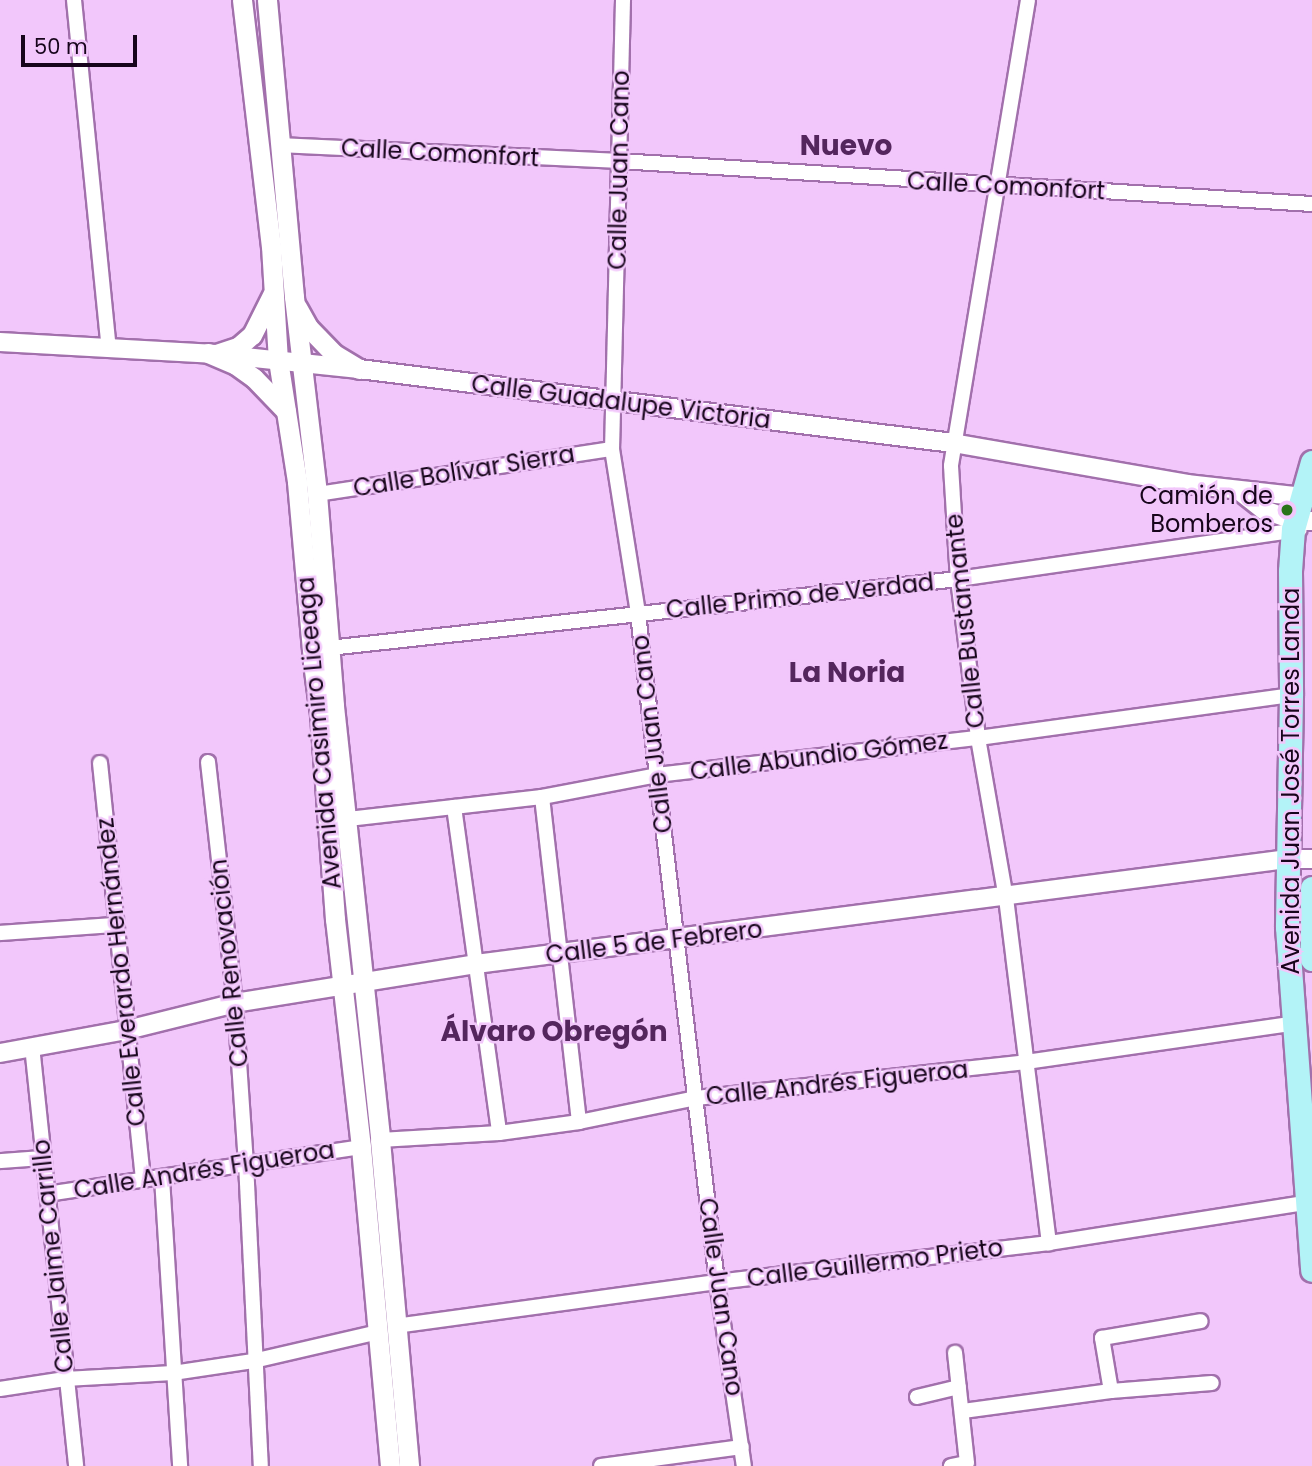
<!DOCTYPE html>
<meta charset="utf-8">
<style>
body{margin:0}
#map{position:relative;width:1312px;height:1466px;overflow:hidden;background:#f2c7fb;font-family:Poppins,sans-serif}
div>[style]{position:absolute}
.roads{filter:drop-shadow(2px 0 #a270ac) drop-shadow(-2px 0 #a270ac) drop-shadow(0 2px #a270ac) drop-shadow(0 -2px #a270ac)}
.minor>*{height:14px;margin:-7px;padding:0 7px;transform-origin:7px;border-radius:7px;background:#fff}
.tertiary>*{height:18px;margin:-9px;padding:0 9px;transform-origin:9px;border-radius:9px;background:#fff}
.secondary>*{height:19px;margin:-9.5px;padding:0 9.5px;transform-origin:9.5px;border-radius:9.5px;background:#fff}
.primary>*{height:23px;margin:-11.5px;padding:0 11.5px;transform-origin:11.5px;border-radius:11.5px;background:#b3f3f7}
.dots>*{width:19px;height:19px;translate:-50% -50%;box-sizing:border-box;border:4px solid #f2c7fb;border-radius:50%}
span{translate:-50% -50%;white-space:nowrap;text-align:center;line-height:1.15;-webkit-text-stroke:5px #f2c7fb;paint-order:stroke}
.street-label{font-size:24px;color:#17051b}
.poi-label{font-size:24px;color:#17051b}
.right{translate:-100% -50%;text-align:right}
.quarter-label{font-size:28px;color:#54265d;font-weight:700}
.scale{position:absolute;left:21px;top:35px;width:116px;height:32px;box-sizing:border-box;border:4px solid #17051b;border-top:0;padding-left:9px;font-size:21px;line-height:24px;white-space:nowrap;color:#17051b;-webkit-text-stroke:5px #f2c7fb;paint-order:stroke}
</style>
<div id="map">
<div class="roads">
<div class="minor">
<div style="left:74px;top:0;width:351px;rotate:84.3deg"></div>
<div style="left:623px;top:0;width:449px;rotate:91.4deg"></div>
<div style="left:612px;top:449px;width:167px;rotate:81deg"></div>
<div style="left:638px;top:614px;width:673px;rotate:83.26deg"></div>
<div style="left:717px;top:1282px;width:186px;rotate:81.7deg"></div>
<div style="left:1028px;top:0;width:472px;rotate:99.4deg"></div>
<div style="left:951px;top:466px;width:113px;rotate:86.5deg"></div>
<div style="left:958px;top:579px;width:160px;rotate:82.8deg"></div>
<div style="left:978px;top:738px;width:162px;rotate:80.1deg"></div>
<div style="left:1006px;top:898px;width:348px;rotate:82.9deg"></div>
<div style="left:280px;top:145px;width:339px;rotate:2.7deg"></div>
<div style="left:619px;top:161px;width:694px;rotate:3.55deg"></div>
<div style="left:317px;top:494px;width:298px;rotate:-8.7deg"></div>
<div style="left:329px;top:648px;width:633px;rotate:-6.26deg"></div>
<div style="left:958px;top:579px;width:345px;rotate:-8.2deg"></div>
<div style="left:208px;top:762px;width:243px;rotate:83.6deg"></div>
<div style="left:235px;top:1003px;width:160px;rotate:86.1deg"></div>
<div style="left:246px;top:1163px;width:303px;rotate:87.2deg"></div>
<div style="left:100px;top:763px;width:419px;rotate:84.1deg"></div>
<div style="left:542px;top:797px;width:327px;rotate:83.5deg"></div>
<div style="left:454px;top:807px;width:329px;rotate:82.1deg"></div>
<div style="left:348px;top:819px;width:195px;rotate:-6.5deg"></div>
<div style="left:542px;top:797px;width:117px;rotate:-10.8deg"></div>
<div style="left:657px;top:775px;width:323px;rotate:-6.6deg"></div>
<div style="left:978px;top:738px;width:316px;rotate:-7.8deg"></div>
<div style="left:0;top:933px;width:114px;rotate:-4deg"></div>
<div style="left:32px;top:1046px;width:422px;rotate:84deg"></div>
<div style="left:380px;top:1140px;width:119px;rotate:-3.4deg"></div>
<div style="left:499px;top:1133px;width:81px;rotate:-7.8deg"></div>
<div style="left:579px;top:1122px;width:119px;rotate:-11.6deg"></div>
<div style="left:696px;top:1098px;width:332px;rotate:-6.2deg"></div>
<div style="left:1026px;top:1062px;width:272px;rotate:-8.2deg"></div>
<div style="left:0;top:1161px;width:42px;rotate:-4.1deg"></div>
<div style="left:162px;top:1178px;width:289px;rotate:86.4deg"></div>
<div style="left:47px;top:1194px;width:317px;rotate:-8.5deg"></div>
<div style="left:395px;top:1326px;width:325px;rotate:-7.8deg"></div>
<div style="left:717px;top:1282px;width:334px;rotate:-6.7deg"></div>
<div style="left:1049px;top:1243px;width:266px;rotate:-8.9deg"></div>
<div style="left:0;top:1389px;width:66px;rotate:-8.7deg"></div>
<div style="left:65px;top:1379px;width:108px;rotate:-3.2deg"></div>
<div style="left:173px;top:1373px;width:81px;rotate:-8.5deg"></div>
<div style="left:253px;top:1361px;width:129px;rotate:-13deg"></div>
<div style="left:1111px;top:1391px;width:54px;rotate:-99.6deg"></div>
<div style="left:1102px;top:1338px;width:100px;rotate:-9.7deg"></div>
<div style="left:917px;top:1397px;width:43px;rotate:-13.4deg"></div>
<div style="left:963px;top:1411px;width:149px;rotate:-7.7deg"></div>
<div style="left:1111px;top:1391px;width:101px;rotate:-4.5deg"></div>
<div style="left:601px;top:1466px;width:142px;rotate:-7.7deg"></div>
<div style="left:951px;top:1466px;width:16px;rotate:-11deg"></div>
<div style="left:967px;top:1463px;width:111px;rotate:-96.2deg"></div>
</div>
<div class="tertiary">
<div style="left:0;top:342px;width:216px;rotate:3.2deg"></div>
<div style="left:216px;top:354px;width:144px;rotate:6deg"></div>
<div style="left:359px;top:369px;width:599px;rotate:7.1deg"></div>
<div style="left:953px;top:443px;width:238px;rotate:9.9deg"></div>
<div style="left:1187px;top:484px;width:126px;rotate:6.4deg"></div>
<div style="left:1238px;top:490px;width:33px;rotate:38deg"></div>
<div style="left:1264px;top:510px;width:34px;rotate:19deg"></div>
<div style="left:1296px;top:521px;width:16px"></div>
<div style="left:0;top:1053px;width:129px;rotate:-10.3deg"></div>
<div style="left:127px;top:1030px;width:111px;rotate:-14deg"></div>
<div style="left:235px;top:1003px;width:244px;rotate:-9.2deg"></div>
<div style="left:476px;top:964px;width:819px;rotate:-7.37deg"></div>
<div style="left:1288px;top:859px;width:24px"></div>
</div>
<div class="secondary">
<div style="left:242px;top:0;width:248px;rotate:83.3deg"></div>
<div style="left:271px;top:246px;width:114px;rotate:86.5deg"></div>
<div style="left:278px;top:360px;width:123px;rotate:81.1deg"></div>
<div style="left:297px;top:482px;width:182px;rotate:84.9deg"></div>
<div style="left:313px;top:663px;width:52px;rotate:82.3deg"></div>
<div style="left:320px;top:715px;width:205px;rotate:85.8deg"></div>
<div style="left:335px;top:919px;width:229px;rotate:83.5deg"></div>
<div style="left:361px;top:1147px;width:320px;rotate:84.8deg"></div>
<div style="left:267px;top:0;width:298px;rotate:84.8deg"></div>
<div style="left:294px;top:297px;width:198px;rotate:83.3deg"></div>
<div style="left:317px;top:494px;width:213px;rotate:85.4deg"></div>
<div style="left:334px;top:706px;width:436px;rotate:83.9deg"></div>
<div style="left:380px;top:1140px;width:327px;rotate:84.9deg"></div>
<div style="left:297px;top:307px;width:23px;rotate:61deg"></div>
<div style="left:308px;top:327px;width:37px;rotate:46deg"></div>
<div style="left:334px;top:354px;width:29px;rotate:31deg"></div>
<div style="left:208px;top:353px;width:30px;rotate:23deg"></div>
<div style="left:236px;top:365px;width:22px;rotate:36deg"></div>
<div style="left:254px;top:378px;width:46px;rotate:45.9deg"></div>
<div style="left:216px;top:354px;width:23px;rotate:-18deg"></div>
<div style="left:238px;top:347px;width:18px;rotate:-41deg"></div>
<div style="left:252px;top:335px;width:45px;rotate:-63.4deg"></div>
</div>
<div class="primary">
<div style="left:1312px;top:462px;width:70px;rotate:105.8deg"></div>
<div style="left:1293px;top:529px;width:42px;rotate:94.1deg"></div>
<div style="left:1290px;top:571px;width:124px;rotate:89.5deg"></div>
<div style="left:1291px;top:695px;width:232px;rotate:91deg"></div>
<div style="left:1287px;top:927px;width:344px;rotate:85.8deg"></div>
<div style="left:1312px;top:888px;width:71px;rotate:90deg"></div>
</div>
</div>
<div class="dots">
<div style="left:1287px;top:510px;background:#297419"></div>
</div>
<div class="street-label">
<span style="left:440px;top:153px;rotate:3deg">Calle Comonfort</span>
<span style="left:619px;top:170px;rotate:-89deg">Calle Juan Cano</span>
<span style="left:1006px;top:186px;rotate:3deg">Calle Comonfort</span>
<span style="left:621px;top:402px;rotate:7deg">Calle Guadalupe Victoria</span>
<span style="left:464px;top:471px;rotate:-9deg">Calle Bolívar Sierra</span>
<span style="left:800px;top:596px;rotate:-6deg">Calle Primo de Verdad</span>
<span style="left:965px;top:621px;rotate:-96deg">Calle Bustamante</span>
<span style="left:319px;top:733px;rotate:-95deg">Avenida Casimiro Liceaga</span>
<span style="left:652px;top:734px;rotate:-97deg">Calle Juan Cano</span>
<span style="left:819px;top:756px;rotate:-7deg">Calle Abundio Gómez</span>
<span style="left:1291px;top:781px;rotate:-90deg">Avenida Juan José Torres Landa</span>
<span style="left:654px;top:942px;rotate:-7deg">Calle 5 de Febrero</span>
<span style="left:229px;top:963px;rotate:-96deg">Calle Renovación</span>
<span style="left:121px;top:972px;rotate:-96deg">Calle Everardo Hernández</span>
<span style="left:837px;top:1083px;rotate:-6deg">Calle Andrés Figueroa</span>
<span style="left:204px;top:1170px;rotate:-9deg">Calle Andrés Figueroa</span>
<span style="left:53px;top:1256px;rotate:-96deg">Calle Jaime Carrillo</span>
<span style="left:875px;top:1263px;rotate:-7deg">Calle Guillermo Prieto</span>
<span style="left:721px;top:1297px;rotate:82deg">Calle Juan Cano</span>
</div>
<div class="poi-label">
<span class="right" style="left:1273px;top:510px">Camión de<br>Bomberos</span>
</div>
<div class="quarter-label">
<span style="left:846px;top:146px">Nuevo</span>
<span style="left:847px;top:673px">La Noria</span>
<span style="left:554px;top:1032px">Álvaro Obregón</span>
</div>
<div class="scale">50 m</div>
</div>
